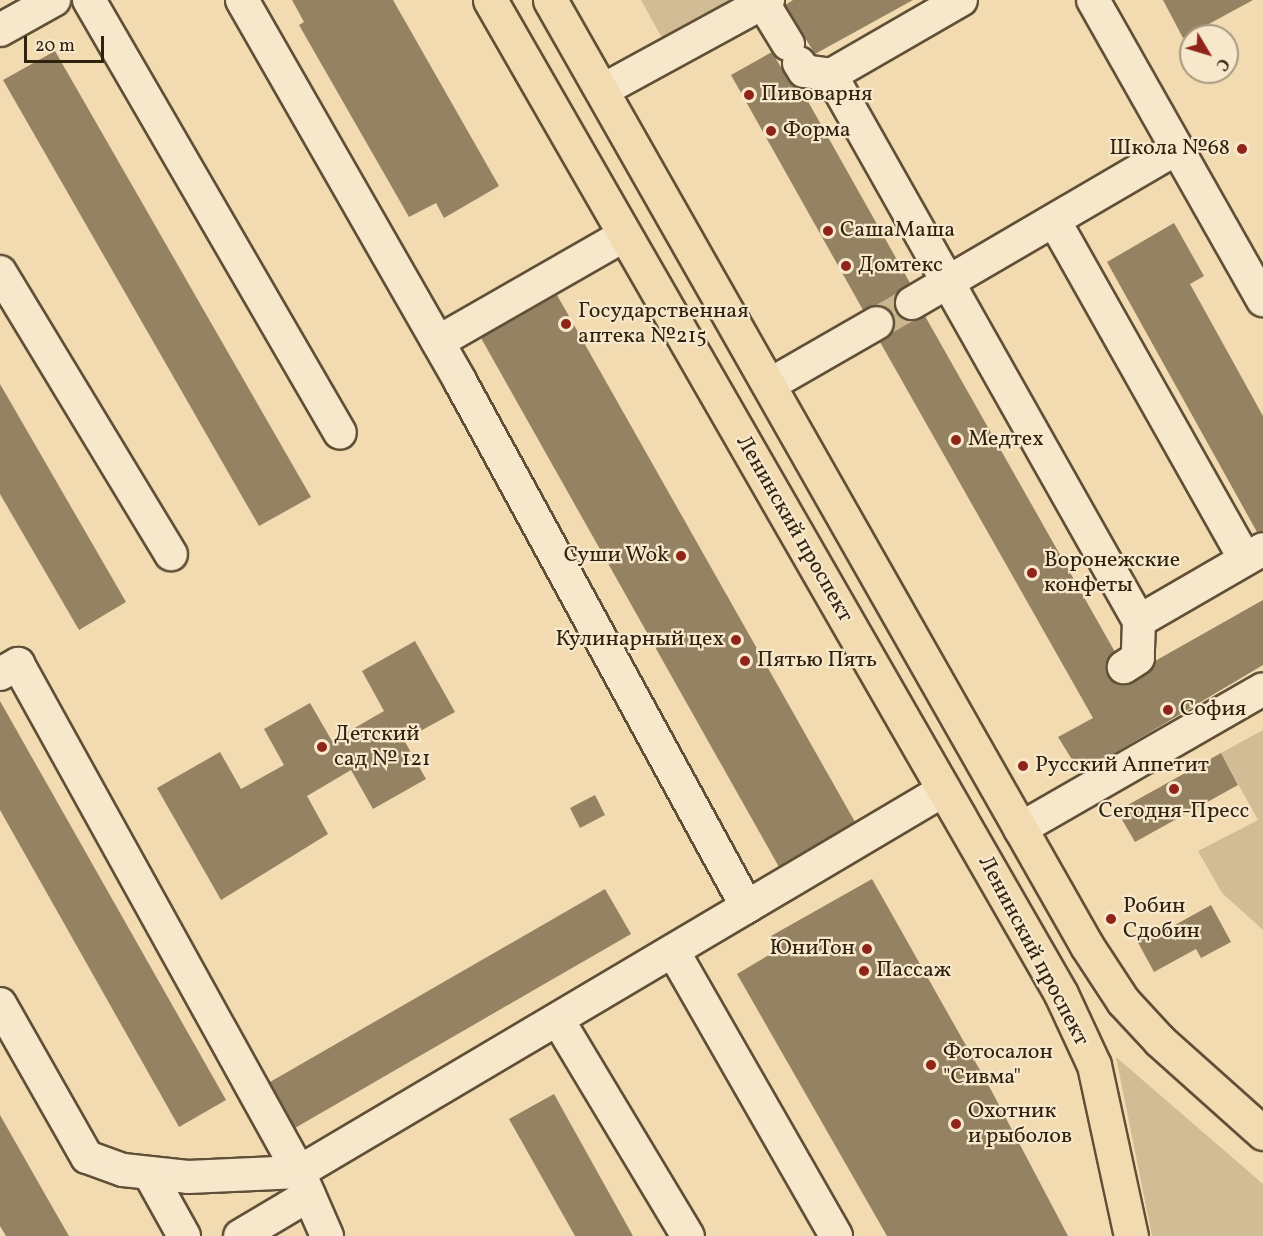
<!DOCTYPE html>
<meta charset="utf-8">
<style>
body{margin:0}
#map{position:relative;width:1263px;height:1236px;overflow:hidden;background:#f2dbb0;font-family:Vollkorn,serif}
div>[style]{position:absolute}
.green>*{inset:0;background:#d1bc95}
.building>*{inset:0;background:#948263}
.minor-tunnel>*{height:32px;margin-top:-16px;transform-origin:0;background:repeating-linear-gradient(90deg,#cbb690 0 32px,transparent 0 48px)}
.roads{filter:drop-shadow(2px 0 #605037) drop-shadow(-2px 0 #605037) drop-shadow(0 2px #605037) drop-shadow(0 -2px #605037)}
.minor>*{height:32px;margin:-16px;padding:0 16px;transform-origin:16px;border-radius:16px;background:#f7e8cc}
.major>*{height:33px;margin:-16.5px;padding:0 16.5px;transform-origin:16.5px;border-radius:16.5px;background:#f2dbb0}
.dots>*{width:16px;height:16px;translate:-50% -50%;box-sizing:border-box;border:3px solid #f7e8cc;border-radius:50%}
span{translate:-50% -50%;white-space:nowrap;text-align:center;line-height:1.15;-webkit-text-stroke:4.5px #f7e8cc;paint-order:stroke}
.poi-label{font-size:22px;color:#2f220f}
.left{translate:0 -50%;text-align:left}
.right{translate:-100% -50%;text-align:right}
.street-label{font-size:22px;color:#2f220f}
.north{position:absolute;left:1179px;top:24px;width:60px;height:60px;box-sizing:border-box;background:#f7e8cc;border:2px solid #a79980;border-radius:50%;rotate:128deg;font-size:16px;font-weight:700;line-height:24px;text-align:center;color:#2f220f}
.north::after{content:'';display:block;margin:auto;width:21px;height:27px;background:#8f2418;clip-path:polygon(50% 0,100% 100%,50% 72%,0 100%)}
.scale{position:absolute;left:24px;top:36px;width:80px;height:27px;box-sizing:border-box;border:3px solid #2f220f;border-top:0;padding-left:8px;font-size:18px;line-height:21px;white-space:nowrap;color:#2f220f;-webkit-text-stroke:4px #f7e8cc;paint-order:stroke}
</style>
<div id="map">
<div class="green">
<div style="clip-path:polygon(641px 0,750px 0,667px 47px)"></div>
<div style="clip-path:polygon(1263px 730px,1263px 930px,1222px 893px,1198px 851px,1258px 820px,1221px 753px)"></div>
<div style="clip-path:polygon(1116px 1057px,1263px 1184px,1263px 1236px,1152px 1236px)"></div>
</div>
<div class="building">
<div style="clip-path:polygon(292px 0,393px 0,499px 186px,444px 218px,436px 203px,409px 217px,299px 25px,304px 22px)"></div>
<div style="clip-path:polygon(793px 0,913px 0,815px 54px,785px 5px)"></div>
<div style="clip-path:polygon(1163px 0,1253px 0,1183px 38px)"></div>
<div style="clip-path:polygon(55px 51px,311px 497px,259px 526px,3px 80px)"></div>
<div style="clip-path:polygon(772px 52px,789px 81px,801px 89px,910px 283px,896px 295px,896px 312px,912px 321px,925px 316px,1115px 652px,1106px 667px,1109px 677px,1124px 685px,1134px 682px,1155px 661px,1263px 600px,1263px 665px,1093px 766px,1071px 758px,1058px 737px,1093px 718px,880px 342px,893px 331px,893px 315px,878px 305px,863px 310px,731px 75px)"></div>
<div style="clip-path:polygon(1174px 223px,1204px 276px,1190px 284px,1263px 416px,1263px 531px,1257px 532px,1107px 262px)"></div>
<div style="clip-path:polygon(557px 295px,855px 822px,779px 867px,481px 338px)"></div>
<div style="clip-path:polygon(0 384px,126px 602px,79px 630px,0 494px)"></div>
<div style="clip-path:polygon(415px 641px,455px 712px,404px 740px,426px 779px,373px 809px,351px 770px,307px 796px,328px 834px,221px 900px,157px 788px,220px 752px,241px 789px,284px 765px,264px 729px,310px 703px,332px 741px,384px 711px,362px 671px)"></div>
<div style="clip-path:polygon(0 701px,226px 1100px,179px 1127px,0 810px)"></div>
<div style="clip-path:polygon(1221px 753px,1238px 785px,1135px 842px,1117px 811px)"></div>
<div style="clip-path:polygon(595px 795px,605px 815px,580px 828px,570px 808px)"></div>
<div style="clip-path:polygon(872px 879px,990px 1088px,1068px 1236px,887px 1236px,737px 974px,779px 949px,771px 936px)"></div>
<div style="clip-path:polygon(605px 889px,631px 934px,295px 1128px,270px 1082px)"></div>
<div style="clip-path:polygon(1211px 905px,1231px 942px,1201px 958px,1196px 949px,1154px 972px,1135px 937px,1153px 927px,1157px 935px)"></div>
<div style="clip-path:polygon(554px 1094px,633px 1236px,575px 1236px,509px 1119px)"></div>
<div style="clip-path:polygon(0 1115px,50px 1203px,69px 1236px,6px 1236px,0 1226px)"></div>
</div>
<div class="minor-tunnel">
<div style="left:877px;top:323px;width:40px;rotate:-29.7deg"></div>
</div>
<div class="roads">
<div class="minor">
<div style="left:89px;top:0;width:500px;rotate:59.9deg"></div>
<div style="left:242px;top:0;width:439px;rotate:60.2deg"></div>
<div style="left:460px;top:381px;width:599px;rotate:61.38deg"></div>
<div style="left:1093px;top:0;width:345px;rotate:60.5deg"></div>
<div style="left:763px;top:3px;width:48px;rotate:58.6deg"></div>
<div style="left:0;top:30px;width:62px;rotate:-29.1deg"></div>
<div style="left:799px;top:63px;width:9px;rotate:58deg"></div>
<div style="left:804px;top:71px;width:27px;rotate:8deg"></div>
<div style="left:831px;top:75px;width:627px;rotate:60.57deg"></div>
<div style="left:1139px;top:621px;width:37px;rotate:92deg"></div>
<div style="left:1138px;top:658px;width:17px;rotate:147deg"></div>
<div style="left:831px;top:75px;width:150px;rotate:-30deg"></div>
<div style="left:603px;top:90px;width:188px;rotate:-28.6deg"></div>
<div style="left:1055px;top:222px;width:387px;rotate:60.6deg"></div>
<div style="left:0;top:272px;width:330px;rotate:58.8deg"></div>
<div style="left:912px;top:303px;width:307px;rotate:-30.3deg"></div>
<div style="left:438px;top:342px;width:215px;rotate:-29.8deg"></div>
<div style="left:771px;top:384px;width:122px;rotate:-29.9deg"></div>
<div style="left:1139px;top:621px;width:143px;rotate:-30.1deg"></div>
<div style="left:0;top:674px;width:21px;rotate:-29deg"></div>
<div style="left:18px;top:664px;width:581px;rotate:61.05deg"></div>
<div style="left:299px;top:1172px;width:70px;rotate:66.4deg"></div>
<div style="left:1020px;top:829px;width:280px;rotate:-29.9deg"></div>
<div style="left:673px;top:951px;width:328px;rotate:60.2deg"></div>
<div style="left:0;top:1004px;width:176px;rotate:60.4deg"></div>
<div style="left:87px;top:1157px;width:38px;rotate:20deg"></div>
<div style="left:123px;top:1170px;width:65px;rotate:6.1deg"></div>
<div style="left:188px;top:1177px;width:111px;rotate:-2.6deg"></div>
<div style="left:299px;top:1172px;width:750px;rotate:-30.64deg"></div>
<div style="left:558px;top:1020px;width:252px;rotate:59deg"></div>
<div style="left:149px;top:1173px;width:72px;rotate:60.9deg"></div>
<div style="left:240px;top:1236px;width:80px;rotate:-30.7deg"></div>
</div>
<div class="major">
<div style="left:490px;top:0;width:1146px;rotate:60.12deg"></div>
<div style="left:1061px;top:994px;width:78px;rotate:65.1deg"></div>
<div style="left:1094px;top:1065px;width:175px;rotate:77.8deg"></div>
<div style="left:550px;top:0;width:1088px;rotate:60.42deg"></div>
<div style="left:1087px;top:946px;width:66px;rotate:56.8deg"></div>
<div style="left:1123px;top:1001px;width:54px;rotate:47.2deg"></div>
<div style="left:1160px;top:1041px;width:138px;rotate:41.8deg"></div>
</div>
</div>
<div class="dots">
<div style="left:749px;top:95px;background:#8f2418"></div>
<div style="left:771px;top:131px;background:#8f2418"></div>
<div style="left:1242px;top:149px;background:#8f2418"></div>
<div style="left:828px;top:231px;background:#8f2418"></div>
<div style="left:846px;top:266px;background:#8f2418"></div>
<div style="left:566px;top:324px;background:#8f2418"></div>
<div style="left:956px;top:440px;background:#8f2418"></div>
<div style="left:681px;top:556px;background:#8f2418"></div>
<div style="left:1032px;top:573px;background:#8f2418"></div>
<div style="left:736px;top:640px;background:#8f2418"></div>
<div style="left:745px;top:661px;background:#8f2418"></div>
<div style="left:1168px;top:710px;background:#8f2418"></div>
<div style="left:322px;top:747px;background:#8f2418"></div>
<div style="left:1023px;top:766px;background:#8f2418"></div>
<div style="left:1174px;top:789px;background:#8f2418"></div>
<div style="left:1111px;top:919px;background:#8f2418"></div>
<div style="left:867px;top:949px;background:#8f2418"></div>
<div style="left:864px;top:971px;background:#8f2418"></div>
<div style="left:931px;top:1065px;background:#8f2418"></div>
<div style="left:956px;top:1124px;background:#8f2418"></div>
</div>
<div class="poi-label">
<span class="left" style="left:761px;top:95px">Пивоварня</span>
<span class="left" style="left:783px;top:131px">Форма</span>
<span class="right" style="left:1230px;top:149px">Школа №68</span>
<span class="left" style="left:840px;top:231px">СашаМаша</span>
<span class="left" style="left:858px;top:266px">Домтекс</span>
<span class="left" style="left:578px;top:324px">Государственная<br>аптека №215</span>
<span class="left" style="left:968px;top:440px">Медтех</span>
<span class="right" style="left:669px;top:556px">Суши Wok</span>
<span class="left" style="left:1044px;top:573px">Воронежские<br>конфеты</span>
<span class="right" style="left:724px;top:640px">Кулинарный цех</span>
<span class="left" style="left:757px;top:661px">Пятью Пять</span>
<span class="left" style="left:1180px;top:710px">София</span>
<span class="left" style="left:334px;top:747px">Детский<br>сад № 121</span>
<span class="left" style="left:1035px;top:766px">Русский Аппетит</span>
<span style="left:1174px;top:812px">Сегодня-Пресс</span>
<span class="left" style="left:1123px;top:919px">Робин<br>Сдобин</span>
<span class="right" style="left:855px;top:949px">ЮниТон</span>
<span class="left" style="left:876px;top:971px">Пассаж</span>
<span class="left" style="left:943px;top:1065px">Фотосалон<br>"Сивма"</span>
<span class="left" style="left:968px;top:1124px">Охотник<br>и рыболов</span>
</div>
<div class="street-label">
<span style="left:794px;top:529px;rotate:60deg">Ленинский проспект</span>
<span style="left:1033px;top:951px;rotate:62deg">Ленинский проспект</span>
</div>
<div class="north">С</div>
<div class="scale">20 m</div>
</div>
